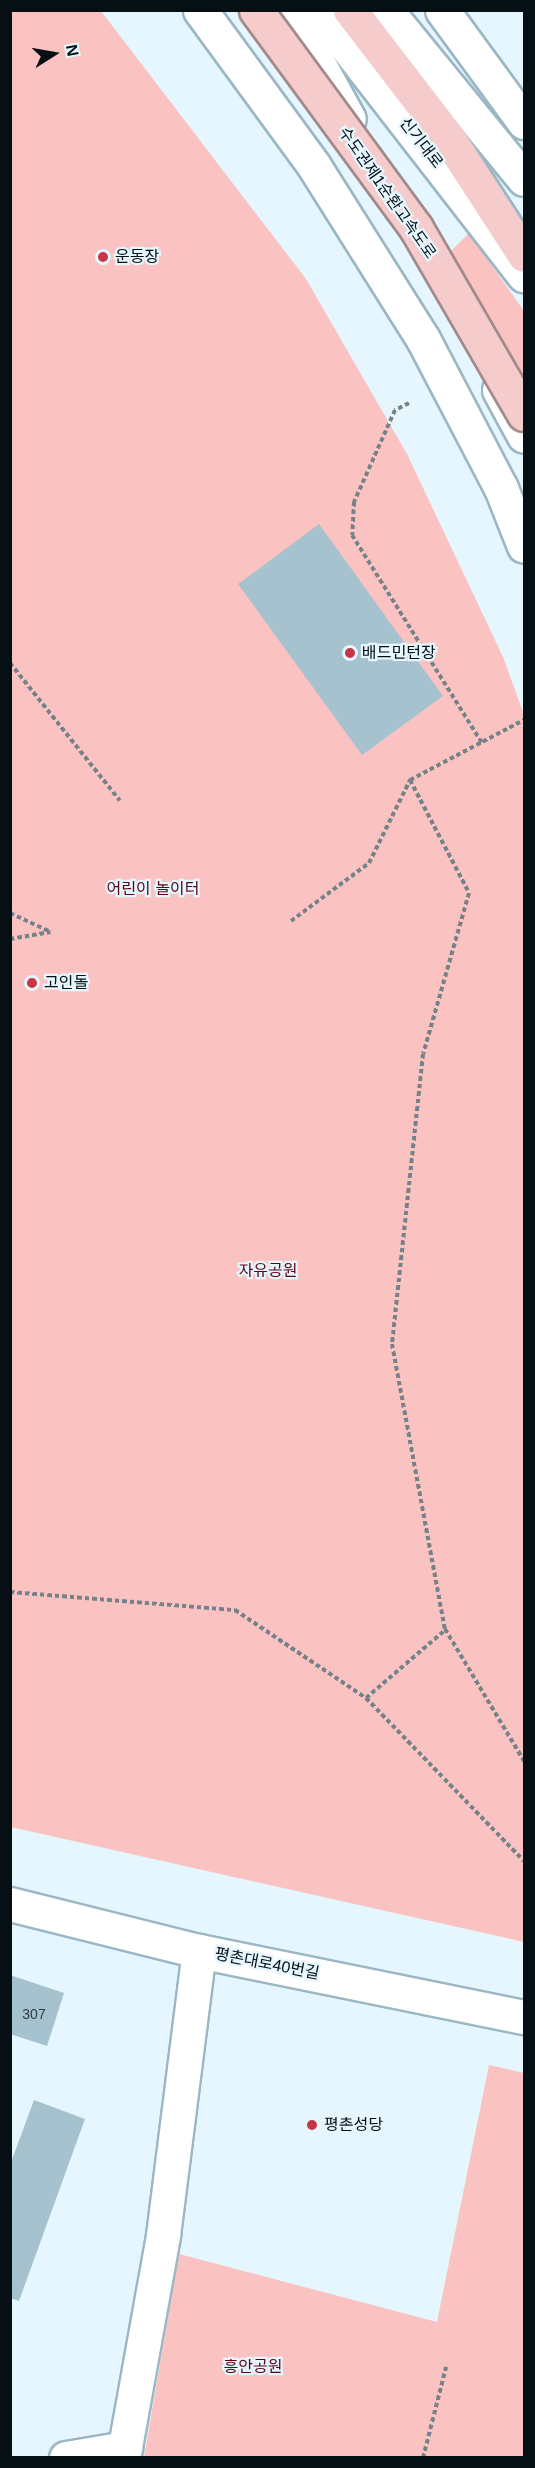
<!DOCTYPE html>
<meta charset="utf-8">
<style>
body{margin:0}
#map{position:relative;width:535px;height:2468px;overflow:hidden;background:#e5f6fe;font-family:Arial,"Noto Sans KR",sans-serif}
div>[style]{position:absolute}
.green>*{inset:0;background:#fac2c0}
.building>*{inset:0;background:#a6c2cf}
.path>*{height:4px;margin-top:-2px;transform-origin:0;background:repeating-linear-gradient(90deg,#758289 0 4.5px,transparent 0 7.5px)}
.roads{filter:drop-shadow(2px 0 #9cb7c4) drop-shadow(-2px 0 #9cb7c4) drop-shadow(0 2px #9cb7c4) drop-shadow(0 -2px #9cb7c4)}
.minor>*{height:33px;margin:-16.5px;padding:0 16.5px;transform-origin:16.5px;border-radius:16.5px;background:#fff}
.highway>*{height:33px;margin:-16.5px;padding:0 16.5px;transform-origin:16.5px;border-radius:16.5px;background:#f5cccb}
.bridges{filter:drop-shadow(2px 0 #a18a8b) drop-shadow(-2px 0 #a18a8b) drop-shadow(0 2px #a18a8b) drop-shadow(0 -2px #a18a8b)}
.highway-bridge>*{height:33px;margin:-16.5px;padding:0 16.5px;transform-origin:16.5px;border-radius:16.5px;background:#f5cccb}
.dots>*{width:16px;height:16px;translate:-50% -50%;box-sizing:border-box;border:3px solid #e5f6fe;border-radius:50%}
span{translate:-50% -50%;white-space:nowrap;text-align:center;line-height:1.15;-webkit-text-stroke:4.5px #e5f6fe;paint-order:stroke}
.number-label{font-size:14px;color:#2e3c43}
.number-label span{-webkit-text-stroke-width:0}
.street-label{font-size:16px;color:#060f14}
.poi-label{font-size:16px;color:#060f14}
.left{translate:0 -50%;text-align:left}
.park-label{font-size:16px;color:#590614}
.frame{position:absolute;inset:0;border:12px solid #060f14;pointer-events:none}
.north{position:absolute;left:24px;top:24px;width:60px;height:60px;-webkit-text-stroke:4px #e5f6fe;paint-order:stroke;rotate:79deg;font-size:16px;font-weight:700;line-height:24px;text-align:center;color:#060f14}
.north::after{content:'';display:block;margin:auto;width:21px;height:27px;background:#060f14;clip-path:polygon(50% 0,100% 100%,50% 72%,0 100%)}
</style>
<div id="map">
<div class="green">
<div style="clip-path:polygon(11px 11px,101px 11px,306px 279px,407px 454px,503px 657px,524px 715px,524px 1942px,11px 1827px)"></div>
<div style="clip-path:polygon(469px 233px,524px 311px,524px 389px,447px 255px)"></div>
<div style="clip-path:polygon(489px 2065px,524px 2073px,524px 2457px,144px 2457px,179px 2254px,437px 2322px)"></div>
</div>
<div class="building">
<div style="clip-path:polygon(319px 524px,443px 696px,362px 755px,238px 584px)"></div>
<div style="clip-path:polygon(10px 1975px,64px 1993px,47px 2046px,10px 2034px)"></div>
<div style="clip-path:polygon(34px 2100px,85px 2119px,19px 2301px,10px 2298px,10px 2165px)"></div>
</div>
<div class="path">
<div style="left:409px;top:403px;width:16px;rotate:153deg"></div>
<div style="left:395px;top:410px;width:101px;rotate:114deg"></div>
<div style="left:354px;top:502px;width:33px;rotate:93deg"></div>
<div style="left:352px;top:535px;width:245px;rotate:58deg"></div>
<div style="left:10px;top:663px;width:176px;rotate:51.4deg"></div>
<div style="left:410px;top:780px;width:127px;rotate:62.4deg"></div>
<div style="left:469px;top:893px;width:167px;rotate:105.9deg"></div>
<div style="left:423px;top:1054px;width:292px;rotate:96.1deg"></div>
<div style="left:392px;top:1344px;width:290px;rotate:79.5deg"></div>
<div style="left:445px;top:1629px;width:154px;rotate:59.1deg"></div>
<div style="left:10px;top:913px;width:45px;rotate:24.9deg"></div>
<div style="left:291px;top:921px;width:97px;rotate:-36.6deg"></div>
<div style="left:369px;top:863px;width:93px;rotate:-63.7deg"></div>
<div style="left:410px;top:780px;width:129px;rotate:-27.8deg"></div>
<div style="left:10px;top:939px;width:41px;rotate:-9.9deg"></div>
<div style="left:10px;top:1592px;width:226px;rotate:4.6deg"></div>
<div style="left:235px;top:1610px;width:158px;rotate:33.9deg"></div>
<div style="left:366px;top:1698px;width:227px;rotate:45.9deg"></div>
<div style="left:366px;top:1698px;width:104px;rotate:-40.7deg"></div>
<div style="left:423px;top:2458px;width:94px;rotate:-75.8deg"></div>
</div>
<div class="roads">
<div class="minor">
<div style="left:200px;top:10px;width:193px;rotate:53.8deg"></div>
<div style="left:314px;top:166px;width:204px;rotate:57.8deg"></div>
<div style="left:423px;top:339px;width:168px;rotate:62.4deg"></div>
<div style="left:501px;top:488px;width:62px;rotate:68.4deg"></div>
<div style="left:289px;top:10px;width:124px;rotate:61.2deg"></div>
<div style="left:318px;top:10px;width:336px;rotate:52.2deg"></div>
<div style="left:386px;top:10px;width:218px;rotate:50.8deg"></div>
<div style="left:442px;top:10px;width:139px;rotate:53.8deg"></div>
<div style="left:499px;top:390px;width:52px;rotate:61.5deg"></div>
<div style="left:10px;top:1904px;width:195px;rotate:14deg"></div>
<div style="left:199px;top:1951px;width:332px;rotate:11.5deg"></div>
<div style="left:66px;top:2458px;width:60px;rotate:-9.6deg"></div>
<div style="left:123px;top:2458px;width:227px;rotate:-79.8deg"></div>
<div style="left:163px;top:2235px;width:286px;rotate:-82.8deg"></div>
</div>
<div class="highway">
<div style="left:350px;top:10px;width:163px;rotate:52.5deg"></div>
<div style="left:449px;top:139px;width:138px;rotate:57.1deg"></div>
</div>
</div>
<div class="bridges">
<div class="highway-bridge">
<div style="left:256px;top:10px;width:270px;rotate:53.7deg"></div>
<div style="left:416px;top:228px;width:215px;rotate:59.9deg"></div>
</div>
</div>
<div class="dots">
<div style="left:103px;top:257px;background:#c63644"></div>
<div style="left:350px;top:653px;background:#c63644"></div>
<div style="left:32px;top:983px;background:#c63644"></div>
<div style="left:312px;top:2125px;background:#c63644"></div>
</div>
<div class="number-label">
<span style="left:34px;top:2014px">307</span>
</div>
<div class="street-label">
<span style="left:421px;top:143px;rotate:52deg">신기대로</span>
<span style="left:387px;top:193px;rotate:55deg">수도권제1순환고속도로</span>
<span style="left:267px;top:1964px;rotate:11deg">평촌대로40번길</span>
</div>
<div class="poi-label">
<span class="left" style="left:115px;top:257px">운동장</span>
<span class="left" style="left:362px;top:653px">배드민턴장</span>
<span class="left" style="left:44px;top:983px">고인돌</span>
<span class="left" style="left:324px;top:2125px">평촌성당</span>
</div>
<div class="park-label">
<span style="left:153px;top:889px">어린이 놀이터</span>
<span style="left:268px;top:1271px">자유공원</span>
<span style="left:253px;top:2367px">흥안공원</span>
</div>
<div class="frame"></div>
<div class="north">N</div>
</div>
